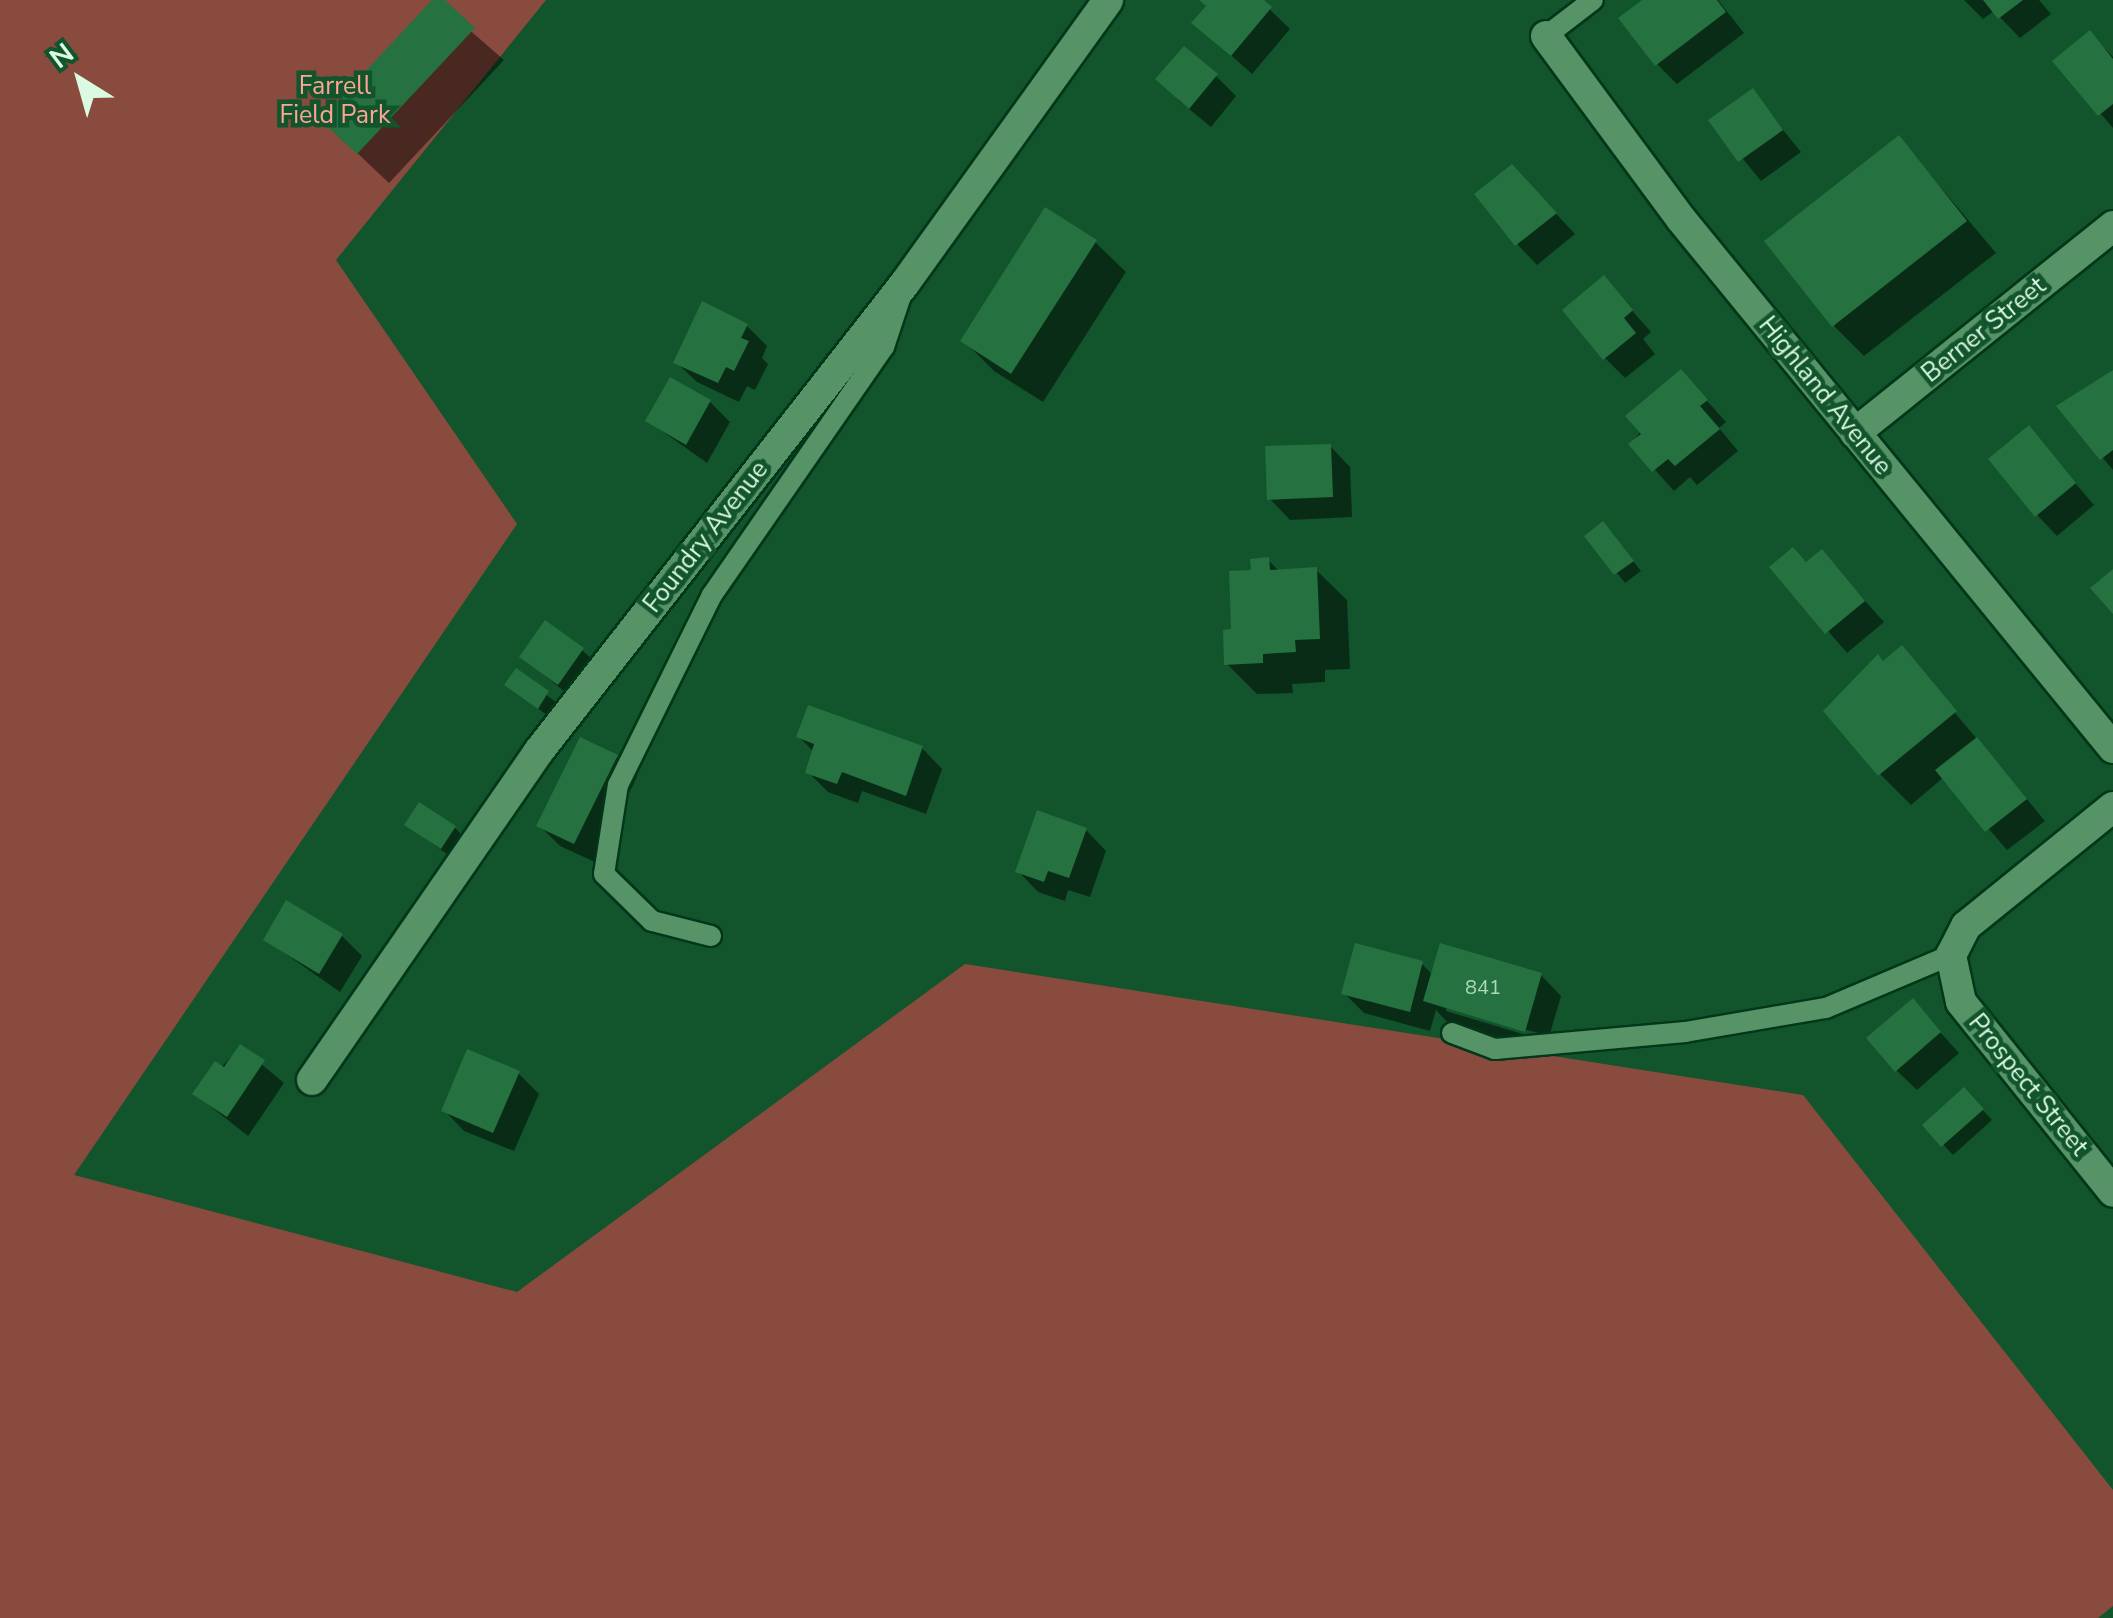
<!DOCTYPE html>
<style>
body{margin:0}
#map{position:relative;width:2113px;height:1618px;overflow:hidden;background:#12542c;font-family:"Nunito Sans",sans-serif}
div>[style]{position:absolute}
.green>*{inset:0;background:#8a4b3f}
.shadow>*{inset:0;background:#0007}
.building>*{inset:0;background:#257140}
.roads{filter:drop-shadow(2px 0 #033719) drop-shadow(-2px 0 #033719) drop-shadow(0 2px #033719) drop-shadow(0 -2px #033719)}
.service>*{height:20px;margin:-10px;padding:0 10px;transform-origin:10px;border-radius:10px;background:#569367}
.minor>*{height:30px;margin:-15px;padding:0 15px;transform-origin:15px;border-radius:15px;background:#569367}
span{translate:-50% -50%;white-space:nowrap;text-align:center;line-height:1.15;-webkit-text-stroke:9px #12542c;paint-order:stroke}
.number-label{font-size:20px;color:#aed8ba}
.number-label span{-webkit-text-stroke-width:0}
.park-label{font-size:25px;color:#fea593}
.street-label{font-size:25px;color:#dbfae2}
.north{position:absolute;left:30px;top:30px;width:100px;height:100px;-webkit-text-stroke:8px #12542c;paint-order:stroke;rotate:323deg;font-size:28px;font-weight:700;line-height:40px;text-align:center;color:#dbfae2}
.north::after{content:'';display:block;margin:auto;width:35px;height:45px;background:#dbfae2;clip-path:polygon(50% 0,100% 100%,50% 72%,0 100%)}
</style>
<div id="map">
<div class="green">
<div style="clip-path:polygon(0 0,546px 0,336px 260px,517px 524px,74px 1175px,517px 1292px,965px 964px,1803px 1095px,2113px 1490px,2113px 1606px,2098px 1618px,0 1618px)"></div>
</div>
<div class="shadow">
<div style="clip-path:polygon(435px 0,504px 60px,389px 183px,354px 150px)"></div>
<div style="clip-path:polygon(1203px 0,1260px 0,1290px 29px,1252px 74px,1195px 23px,1209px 6px)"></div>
<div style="clip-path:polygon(1646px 0,1718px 0,1744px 33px,1677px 84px,1657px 64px)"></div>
<div style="clip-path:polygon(1964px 0,2039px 0,2051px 14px,2020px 38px,1994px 11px,1983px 19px)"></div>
<div style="clip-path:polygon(2090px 33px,2113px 57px,2113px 128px,2056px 61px)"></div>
<div style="clip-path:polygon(1216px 76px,1236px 96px,1211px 127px,1178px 100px)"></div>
<div style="clip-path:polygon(1752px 92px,1801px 152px,1761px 181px,1712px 121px)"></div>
<div style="clip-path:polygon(1899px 138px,1996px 253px,1864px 356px,1834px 326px)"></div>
<div style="clip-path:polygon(1532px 188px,1575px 234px,1537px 265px,1517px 244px)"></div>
<div style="clip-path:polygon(1095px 242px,1126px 272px,1043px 402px,994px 371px,963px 340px)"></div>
<div style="clip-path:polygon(1604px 279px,1651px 332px,1643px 339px,1655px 354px,1625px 378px,1605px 358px)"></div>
<div style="clip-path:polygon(747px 326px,767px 346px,762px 358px,768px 364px,755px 390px,747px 386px,739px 402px,697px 382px,676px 362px)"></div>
<div style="clip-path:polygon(1681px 372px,1726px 422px,1719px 428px,1738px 451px,1697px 485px,1690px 477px,1674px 491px,1632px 444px)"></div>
<div style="clip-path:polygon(2113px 373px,2113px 470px,2060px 407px)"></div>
<div style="clip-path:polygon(710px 402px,730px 422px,707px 463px,648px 421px)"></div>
<div style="clip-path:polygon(2029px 429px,2094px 505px,2057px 536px,2037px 515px)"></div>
<div style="clip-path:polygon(1330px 446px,1350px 467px,1352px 517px,1290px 520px,1270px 499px)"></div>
<div style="clip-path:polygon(1612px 534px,1641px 571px,1625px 583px,1587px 536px)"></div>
<div style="clip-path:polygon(1821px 552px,1884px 622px,1847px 653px,1773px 567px,1807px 564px)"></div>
<div style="clip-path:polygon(1268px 560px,1280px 572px,1316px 570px,1347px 600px,1350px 669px,1325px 670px,1325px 682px,1292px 684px,1293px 693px,1257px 694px,1227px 664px,1234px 632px)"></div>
<div style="clip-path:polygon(1902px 649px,2045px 821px,2007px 850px,1944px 777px,1911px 805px,1880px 774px,1884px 663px)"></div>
<div style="clip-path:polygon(582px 650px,603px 670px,579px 704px,522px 656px)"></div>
<div style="clip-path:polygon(516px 672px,557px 703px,548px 716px,507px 685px)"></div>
<div style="clip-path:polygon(799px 737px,922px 748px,942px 769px,926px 814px,862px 791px,858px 803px,828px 792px,808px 772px,814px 752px)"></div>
<div style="clip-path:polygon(616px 757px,637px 777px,595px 862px,560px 846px,539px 825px)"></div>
<div style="clip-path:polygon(407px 825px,455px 828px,464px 837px,451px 857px)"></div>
<div style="clip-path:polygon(1086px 830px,1106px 851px,1090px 897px,1068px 890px,1065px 901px,1038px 892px,1018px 871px)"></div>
<div style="clip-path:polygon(342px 936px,362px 956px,340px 992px,266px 940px)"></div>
<div style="clip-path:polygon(evenodd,1422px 964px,1433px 975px,1541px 975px,1561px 996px,1545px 1051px,1446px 1021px,1436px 1010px,1430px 1031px,1364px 1013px,1344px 993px,1422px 964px,1446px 1006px,1538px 1033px,1536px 1038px,1446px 1011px,1446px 1006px)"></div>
<div style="clip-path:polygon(1913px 1002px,1959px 1053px,1917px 1090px,1896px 1070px)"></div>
<div style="clip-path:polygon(241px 1047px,284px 1083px,248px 1136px,195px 1094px)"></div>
<div style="clip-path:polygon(518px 1073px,539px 1094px,514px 1151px,464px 1131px,444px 1110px)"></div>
<div style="clip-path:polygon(1964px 1090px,1992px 1120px,1953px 1155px,1925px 1125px)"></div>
</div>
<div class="building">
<div style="clip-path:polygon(432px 0,445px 0,475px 28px,357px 154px,320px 120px)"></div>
<div style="clip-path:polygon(1199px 0,1264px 0,1272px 7px,1231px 56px,1191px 23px,1206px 6px)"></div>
<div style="clip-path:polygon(1642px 0,1717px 0,1726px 12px,1655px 66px,1618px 18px)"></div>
<div style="clip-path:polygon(1983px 0,2023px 0,1998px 19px)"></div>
<div style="clip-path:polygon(2090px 30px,2113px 59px,2113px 104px,2098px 116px,2052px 61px)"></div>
<div style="clip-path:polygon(1184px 46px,1218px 74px,1189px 109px,1155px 79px)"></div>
<div style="clip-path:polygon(1753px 88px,1783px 130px,1738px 162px,1708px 120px)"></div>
<div style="clip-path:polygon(1899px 135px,1967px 221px,1832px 327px,1764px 241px)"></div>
<div style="clip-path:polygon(1512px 164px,1557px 213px,1515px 246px,1474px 194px)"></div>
<div style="clip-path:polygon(1045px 207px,1097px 240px,1011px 374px,960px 341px)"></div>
<div style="clip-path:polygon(1604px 275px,1633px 310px,1624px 318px,1636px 333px,1603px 360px,1562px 310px)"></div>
<div style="clip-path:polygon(702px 301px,748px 324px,741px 338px,749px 341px,734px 371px,726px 367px,718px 383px,673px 363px)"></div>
<div style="clip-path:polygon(1681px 369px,1708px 400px,1700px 406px,1720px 429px,1675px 466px,1668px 459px,1652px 472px,1628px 444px,1641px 434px,1625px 416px)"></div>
<div style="clip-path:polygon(2113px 370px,2113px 450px,2100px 460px,2056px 406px)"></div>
<div style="clip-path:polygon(670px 377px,711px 400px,686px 445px,645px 421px)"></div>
<div style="clip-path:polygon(2029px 425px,2076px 483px,2035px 517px,1988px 459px)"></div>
<div style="clip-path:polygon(1331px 444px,1333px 497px,1267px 500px,1265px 446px)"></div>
<div style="clip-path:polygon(1603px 521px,1634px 561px,1614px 575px,1584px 536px)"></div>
<div style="clip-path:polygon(1793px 547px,1806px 562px,1822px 549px,1865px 601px,1825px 634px,1769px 567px)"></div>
<div style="clip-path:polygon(1269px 557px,1270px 570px,1317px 567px,1320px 639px,1295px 640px,1296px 652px,1263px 654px,1263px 663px,1224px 665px,1223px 630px,1231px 629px,1229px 571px,1251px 570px,1250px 559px)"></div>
<div style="clip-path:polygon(2113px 569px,2113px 614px,2090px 588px)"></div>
<div style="clip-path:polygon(545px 620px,584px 648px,558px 685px,519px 657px)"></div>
<div style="clip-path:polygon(1902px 645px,1957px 711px,1878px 776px,1823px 711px,1878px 654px,1883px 661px)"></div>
<div style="clip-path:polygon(516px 668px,549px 691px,538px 709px,504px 685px)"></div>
<div style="clip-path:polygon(808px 705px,923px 746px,906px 796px,842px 772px,837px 784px,805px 773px,814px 744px,796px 737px)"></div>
<div style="clip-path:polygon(580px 737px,618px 755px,574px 844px,536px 826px)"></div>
<div style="clip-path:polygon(1977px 737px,2027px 799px,1985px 832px,1935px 770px)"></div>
<div style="clip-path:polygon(419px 802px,456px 826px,441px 849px,404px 825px)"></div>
<div style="clip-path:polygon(1037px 810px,1087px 828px,1069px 878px,1048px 871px,1044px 882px,1015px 872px)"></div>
<div style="clip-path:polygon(286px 900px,343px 934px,319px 974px,263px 940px)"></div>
<div style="clip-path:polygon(1355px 943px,1423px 961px,1410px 1012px,1341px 994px)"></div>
<div style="clip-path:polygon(1440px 943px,1542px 973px,1525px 1032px,1423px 1001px)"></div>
<div style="clip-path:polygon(1913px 998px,1941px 1032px,1895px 1072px,1866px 1038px)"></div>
<div style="clip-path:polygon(240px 1044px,265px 1060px,227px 1117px,192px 1094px,215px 1061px,224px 1067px)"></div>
<div style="clip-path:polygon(467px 1049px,520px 1071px,493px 1133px,441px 1111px)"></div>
<div style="clip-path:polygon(1964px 1087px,1984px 1109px,1941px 1147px,1922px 1125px)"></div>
</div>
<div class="roads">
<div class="service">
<div style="left:1546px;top:36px;width:59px;rotate:-37.5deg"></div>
<div style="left:711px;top:936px;width:61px;rotate:-165.7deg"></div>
<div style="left:652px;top:921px;width:67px;rotate:-135.6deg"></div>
<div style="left:604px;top:874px;width:90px;rotate:-81.1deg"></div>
<div style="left:618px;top:785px;width:212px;rotate:-63.7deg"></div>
<div style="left:712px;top:595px;width:302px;rotate:-55.3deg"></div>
<div style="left:884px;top:347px;width:51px;rotate:-71.6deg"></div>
<div style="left:1452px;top:1033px;width:46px;rotate:20.4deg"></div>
<div style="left:1495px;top:1049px;width:191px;rotate:-5.1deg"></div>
<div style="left:1685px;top:1032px;width:143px;rotate:-9.7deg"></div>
<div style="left:1826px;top:1008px;width:136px;rotate:-23deg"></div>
</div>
<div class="minor">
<div style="left:1546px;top:36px;width:227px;rotate:53.6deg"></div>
<div style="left:1681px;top:219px;width:683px;rotate:50.76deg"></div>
<div style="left:1855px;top:433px;width:331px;rotate:-38.7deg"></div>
<div style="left:2113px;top:807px;width:189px;rotate:141deg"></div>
<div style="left:1966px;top:926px;width:33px;rotate:117deg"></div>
<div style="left:1951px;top:955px;width:48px;rotate:78deg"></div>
<div style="left:1961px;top:1002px;width:243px;rotate:51.3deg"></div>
<div style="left:312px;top:1080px;width:400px;rotate:-55.4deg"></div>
<div style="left:539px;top:751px;width:594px;rotate:-51.97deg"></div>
<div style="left:905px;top:283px;width:348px;rotate:-54.3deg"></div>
</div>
</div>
<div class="number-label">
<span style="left:1483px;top:987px">841</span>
</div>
<div class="park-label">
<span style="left:335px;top:101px">Farrell<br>Field Park</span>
</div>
<div class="street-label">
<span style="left:1984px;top:330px;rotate:-39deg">Berner Street</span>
<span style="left:1825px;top:396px;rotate:51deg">Highland Avenue</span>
<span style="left:706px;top:537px;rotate:-52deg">Foundry Avenue</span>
<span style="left:2028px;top:1085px;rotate:51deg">Prospect Street</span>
</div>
<div class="north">N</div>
</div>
